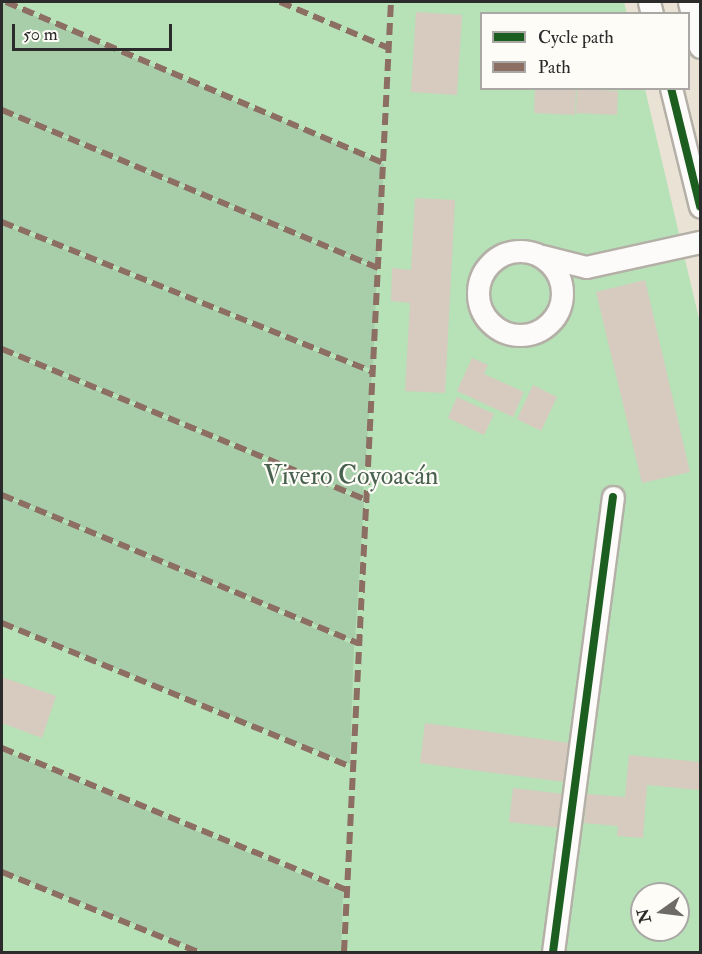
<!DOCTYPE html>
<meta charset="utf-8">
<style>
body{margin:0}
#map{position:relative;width:702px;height:954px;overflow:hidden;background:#eae2d4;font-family:"IM FELL Double Pica",serif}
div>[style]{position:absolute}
.green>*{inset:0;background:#b7e1b7}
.forest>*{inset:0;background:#a8cea9}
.building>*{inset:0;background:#d7cabf}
.roads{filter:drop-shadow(2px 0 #b4afa7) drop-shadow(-2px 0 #b4afa7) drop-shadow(0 2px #b4afa7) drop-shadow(0 -2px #b4afa7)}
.minor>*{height:21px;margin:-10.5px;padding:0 10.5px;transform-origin:10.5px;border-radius:10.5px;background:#fcfbf9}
.minor>.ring{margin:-10.5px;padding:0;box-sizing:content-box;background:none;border:21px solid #fcfbf9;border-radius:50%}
.quiet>*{height:6px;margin-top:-3px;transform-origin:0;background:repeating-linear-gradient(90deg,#8d6e63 0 12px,transparent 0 18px)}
.cycleway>*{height:8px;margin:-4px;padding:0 4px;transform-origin:4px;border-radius:4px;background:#1b5e20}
span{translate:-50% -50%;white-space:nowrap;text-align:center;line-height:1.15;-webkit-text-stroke:4.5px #fdfcf7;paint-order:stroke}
.park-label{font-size:26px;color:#48614e}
.frame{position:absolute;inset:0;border:3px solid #2b2b2b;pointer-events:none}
.legend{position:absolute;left:480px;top:12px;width:210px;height:78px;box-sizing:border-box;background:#fdfcf7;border:2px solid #a9a8a5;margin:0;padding:8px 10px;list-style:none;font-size:18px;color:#2b2b2b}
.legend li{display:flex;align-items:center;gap:12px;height:30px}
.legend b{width:30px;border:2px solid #a9a8a5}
.north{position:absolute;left:630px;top:882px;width:60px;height:60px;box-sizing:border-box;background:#fdfcf7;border:2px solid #a9a8a5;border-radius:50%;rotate:256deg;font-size:16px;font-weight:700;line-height:24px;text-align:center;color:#2b2b2b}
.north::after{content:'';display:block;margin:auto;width:21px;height:27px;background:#6e6b66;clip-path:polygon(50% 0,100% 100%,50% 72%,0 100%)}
.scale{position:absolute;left:12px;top:24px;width:160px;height:27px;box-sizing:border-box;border:3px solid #2b2b2b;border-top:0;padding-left:8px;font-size:18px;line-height:21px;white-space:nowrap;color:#2b2b2b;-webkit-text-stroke:4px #fdfcf7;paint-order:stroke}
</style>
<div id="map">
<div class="green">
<div style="clip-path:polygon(evenodd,2px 2px,624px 2px,627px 13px,482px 14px,482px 88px,645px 89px,700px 323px,700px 952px,2px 952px,2px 2px,642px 894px,678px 894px,678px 930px,642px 930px,642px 894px)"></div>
</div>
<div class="forest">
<div style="clip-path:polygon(2px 2px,384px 164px,377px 267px,2px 109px)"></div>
<div style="clip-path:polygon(2px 111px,377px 269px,373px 370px,2px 220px)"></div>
<div style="clip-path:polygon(2px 224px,372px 374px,363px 497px,2px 347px)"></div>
<div style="clip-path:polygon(2px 351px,364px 501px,355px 641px,2px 494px)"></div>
<div style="clip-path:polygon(2px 496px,354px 645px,350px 764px,2px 622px)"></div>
<div style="clip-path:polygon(2px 750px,343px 892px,341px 952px,204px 952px,2px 871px)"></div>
</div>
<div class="building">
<div style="clip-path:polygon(416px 12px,462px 15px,457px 95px,411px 92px)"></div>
<div style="clip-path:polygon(535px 88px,576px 88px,575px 115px,534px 113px)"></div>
<div style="clip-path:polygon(577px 89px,618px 91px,617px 115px,576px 113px)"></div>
<div style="clip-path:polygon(415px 198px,455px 200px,445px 393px,405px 391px,410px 303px,391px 301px,392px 268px,411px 270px)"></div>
<div style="clip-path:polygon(645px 280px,690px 472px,642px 483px,596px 292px)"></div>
<div style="clip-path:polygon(472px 358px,488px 365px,484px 374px,524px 392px,513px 417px,457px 391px)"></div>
<div style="clip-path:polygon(533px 385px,557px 397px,541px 431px,517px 419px)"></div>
<div style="clip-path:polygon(457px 397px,494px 414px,484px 435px,448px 418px)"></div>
<div style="clip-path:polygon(2px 677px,56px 696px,42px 738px,2px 723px)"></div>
<div style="clip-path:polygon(425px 723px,569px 743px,564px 782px,420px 763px)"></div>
<div style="clip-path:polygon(629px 755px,700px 762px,700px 790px,647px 785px,643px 838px,617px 836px,618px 826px,584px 823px,587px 794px,625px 797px)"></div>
<div style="clip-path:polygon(513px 788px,564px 794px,561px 828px,509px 822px)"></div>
</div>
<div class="roads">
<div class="minor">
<div style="left:649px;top:2px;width:12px;rotate:76deg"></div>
<div style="left:689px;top:2px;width:46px;rotate:76.3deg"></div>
<div style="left:671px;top:88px;width:122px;rotate:76.2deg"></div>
<div class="ring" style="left:478px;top:251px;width:63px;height:63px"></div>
<div style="left:542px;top:256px;width:45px;rotate:14deg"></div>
<div style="left:586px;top:267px;width:117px;rotate:-12.4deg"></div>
<div style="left:553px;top:952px;width:459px;rotate:-82.5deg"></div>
</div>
</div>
<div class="quiet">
<div style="left:6px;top:2px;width:412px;rotate:23.1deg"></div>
<div style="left:280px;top:2px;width:118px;rotate:22.9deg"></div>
<div style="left:2px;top:110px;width:408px;rotate:22.8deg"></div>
<div style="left:2px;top:222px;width:401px;rotate:22deg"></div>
<div style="left:2px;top:349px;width:394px;rotate:22.5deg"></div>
<div style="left:2px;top:495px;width:385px;rotate:22.6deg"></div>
<div style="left:2px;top:623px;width:378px;rotate:22.4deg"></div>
<div style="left:2px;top:748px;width:372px;rotate:22.4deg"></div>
<div style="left:2px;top:872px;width:212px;rotate:22.2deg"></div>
<div style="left:344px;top:952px;width:951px;rotate:-87.17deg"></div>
</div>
<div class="cycleway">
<div style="left:671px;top:88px;width:122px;rotate:76.2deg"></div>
<div style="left:553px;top:952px;width:459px;rotate:-82.5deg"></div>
</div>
<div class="park-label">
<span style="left:351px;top:477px">Vivero Coyoacán</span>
</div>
<div class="frame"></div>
<ul class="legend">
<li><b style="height:8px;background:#1b5e20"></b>Cycle path</li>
<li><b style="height:8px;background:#8d6e63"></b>Path</li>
</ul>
<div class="north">N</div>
<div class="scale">50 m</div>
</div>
